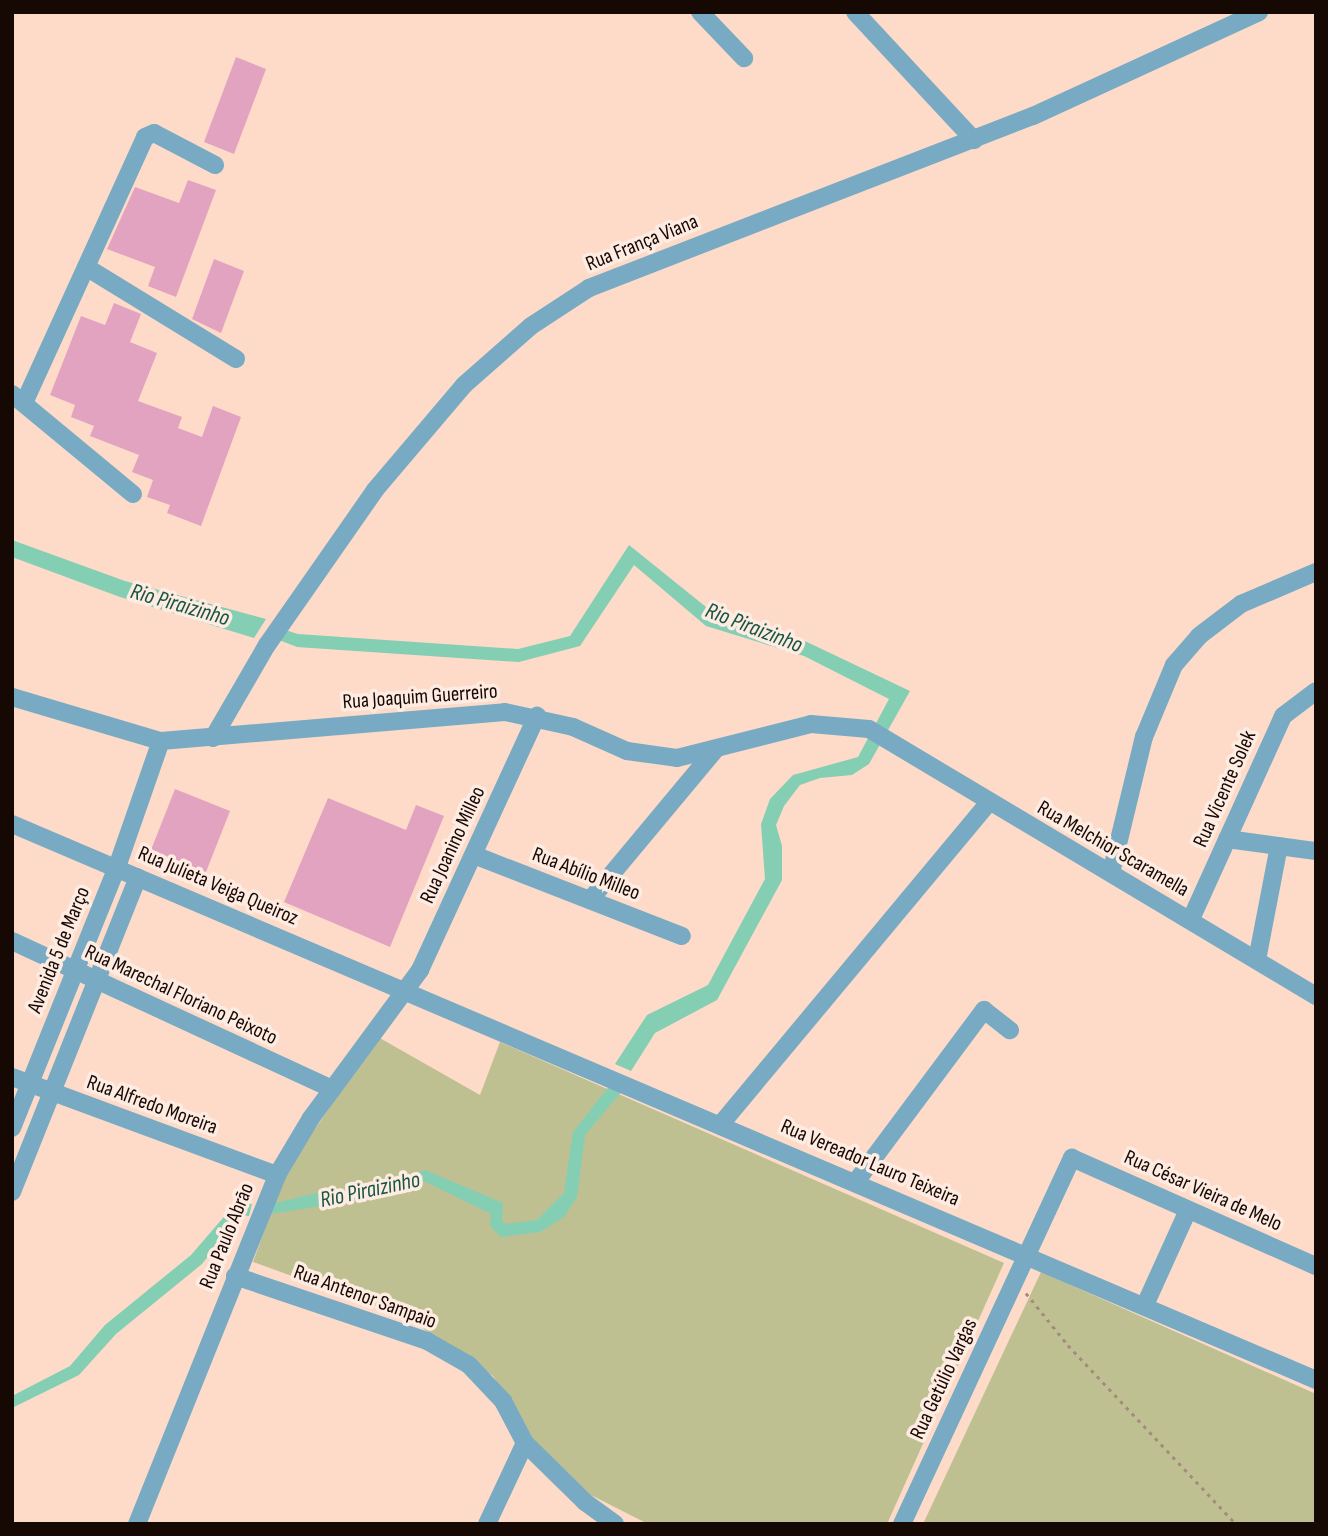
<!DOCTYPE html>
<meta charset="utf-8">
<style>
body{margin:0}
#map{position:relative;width:1328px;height:1536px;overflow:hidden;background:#fddbc8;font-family:"Sofia Sans Condensed",sans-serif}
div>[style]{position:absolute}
.green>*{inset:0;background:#bec091}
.water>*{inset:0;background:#84ceb4}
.building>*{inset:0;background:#e2a3c0}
.path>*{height:2.5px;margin-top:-1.25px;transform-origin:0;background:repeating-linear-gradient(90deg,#a58b7d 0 3.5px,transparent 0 8.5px)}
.minor>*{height:18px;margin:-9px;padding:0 9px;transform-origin:9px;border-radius:9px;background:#78abc3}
span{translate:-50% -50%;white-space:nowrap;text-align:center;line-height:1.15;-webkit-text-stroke:7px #feece3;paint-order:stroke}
.street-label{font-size:21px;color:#160903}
.water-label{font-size:23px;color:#195543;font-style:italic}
.frame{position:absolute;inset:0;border:14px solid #160903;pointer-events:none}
</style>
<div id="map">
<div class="green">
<div style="clip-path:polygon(378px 1037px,480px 1095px,500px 1042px,1004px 1263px,887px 1524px,648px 1524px,589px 1494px,533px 1439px,493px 1376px,406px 1317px,253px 1262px,286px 1171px)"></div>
<div style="clip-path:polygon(1041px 1272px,1316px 1394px,1316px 1524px,923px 1524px)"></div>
</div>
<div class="water">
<div style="clip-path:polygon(12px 540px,125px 581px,266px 619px,254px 638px,120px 597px,12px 557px)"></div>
<div style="clip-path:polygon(629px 545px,711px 611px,807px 642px,910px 691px,869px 764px,852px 775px,820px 778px,800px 785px,784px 806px,776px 825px,782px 846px,782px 880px,717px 1000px,655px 1033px,631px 1071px,615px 1064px,647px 1015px,708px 985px,765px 879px,761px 824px,770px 799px,793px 775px,858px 757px,889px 699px,804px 656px,706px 626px,634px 565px,580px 646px,519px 662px,297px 647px,274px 638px,279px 628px,298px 634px,518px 649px,570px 636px)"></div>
<div style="clip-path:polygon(610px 1085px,623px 1090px,585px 1135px,577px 1197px,563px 1218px,540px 1232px,501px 1237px,490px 1226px,491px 1214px,424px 1181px,388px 1195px,264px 1215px,268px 1205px,316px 1193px,385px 1184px,425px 1170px,503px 1203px,502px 1221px,507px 1224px,537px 1220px,564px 1193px,573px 1132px)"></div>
<div style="clip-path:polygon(235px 1204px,252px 1204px,249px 1216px,241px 1215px,202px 1264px,116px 1334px,79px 1375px,12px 1408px,12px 1396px,70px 1366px,105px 1325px,191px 1255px)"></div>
</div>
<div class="building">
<div style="clip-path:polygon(236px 57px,266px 69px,234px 154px,204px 142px)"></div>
<div style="clip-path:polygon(188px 180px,216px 190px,176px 297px,148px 286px,155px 267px,107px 249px,135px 187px,179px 203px)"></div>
<div style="clip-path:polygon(214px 259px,244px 271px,221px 333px,192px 319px)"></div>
<div style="clip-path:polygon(114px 303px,141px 314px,130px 342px,157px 353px,138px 401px,182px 417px,178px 428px,202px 437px,213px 406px,241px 417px,201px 526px,167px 513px,170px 505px,147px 497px,153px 480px,132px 472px,139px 455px,90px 436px,94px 426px,71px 417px,75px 405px,50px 395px,81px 316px,105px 325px)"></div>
<div style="clip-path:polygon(175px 789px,230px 811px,206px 872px,151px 850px)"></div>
<div style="clip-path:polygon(328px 798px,406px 830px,416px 805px,444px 816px,390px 947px,284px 902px)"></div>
</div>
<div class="path">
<div style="left:1026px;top:1293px;width:67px;rotate:51.1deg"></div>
<div style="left:1068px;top:1345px;width:245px;rotate:46.8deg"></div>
</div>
<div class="minor">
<div style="left:700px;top:12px;width:64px;rotate:46.3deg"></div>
<div style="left:855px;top:12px;width:175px;rotate:47.1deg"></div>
<div style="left:86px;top:267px;width:176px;rotate:31.5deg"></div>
<div style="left:12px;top:394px;width:157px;rotate:39.6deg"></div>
<div style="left:24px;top:403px;width:292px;rotate:-65.5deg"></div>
<div style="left:145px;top:137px;width:10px;rotate:-24deg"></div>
<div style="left:154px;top:133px;width:69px;rotate:27.7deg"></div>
<div style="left:12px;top:697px;width:155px;rotate:16.5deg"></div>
<div style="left:161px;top:741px;width:345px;rotate:-4.8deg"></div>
<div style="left:505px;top:712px;width:70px;rotate:12.4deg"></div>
<div style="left:573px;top:727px;width:59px;rotate:24deg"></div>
<div style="left:627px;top:751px;width:50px;rotate:8deg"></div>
<div style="left:677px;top:758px;width:138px;rotate:-14.2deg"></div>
<div style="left:811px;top:724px;width:58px;rotate:4.9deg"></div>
<div style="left:869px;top:729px;width:521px;rotate:30.85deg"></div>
<div style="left:213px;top:738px;width:108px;rotate:-59.9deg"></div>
<div style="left:267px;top:645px;width:189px;rotate:-55.1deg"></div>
<div style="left:375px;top:490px;width:138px;rotate:-49.7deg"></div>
<div style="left:464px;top:385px;width:89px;rotate:-41.4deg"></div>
<div style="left:531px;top:326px;width:69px;rotate:-33.2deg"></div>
<div style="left:589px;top:288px;width:476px;rotate:-21.2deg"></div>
<div style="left:1033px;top:116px;width:249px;rotate:-24.7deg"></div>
<div style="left:12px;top:824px;width:1418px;rotate:23.09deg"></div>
<div style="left:1227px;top:839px;width:90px;rotate:7.7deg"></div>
<div style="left:474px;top:855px;width:223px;rotate:21.3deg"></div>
<div style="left:1111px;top:873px;width:140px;rotate:-76.4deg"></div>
<div style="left:1144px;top:737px;width:78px;rotate:-67.4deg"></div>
<div style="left:1174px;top:665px;width:38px;rotate:-49deg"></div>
<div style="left:1199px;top:636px;width:53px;rotate:-37.3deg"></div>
<div style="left:1241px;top:604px;width:82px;rotate:-23.1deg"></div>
<div style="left:590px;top:900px;width:197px;rotate:-50.2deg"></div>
<div style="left:1191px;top:919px;width:223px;rotate:-65.6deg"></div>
<div style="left:1283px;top:716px;width:41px;rotate:-37.1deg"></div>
<div style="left:12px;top:941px;width:353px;rotate:24.8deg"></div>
<div style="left:1257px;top:960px;width:116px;rotate:-79.1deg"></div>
<div style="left:12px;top:1077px;width:283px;rotate:20.3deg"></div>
<div style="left:721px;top:1124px;width:418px;rotate:-50.2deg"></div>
<div style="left:12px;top:1128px;width:281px;rotate:-68.1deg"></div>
<div style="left:117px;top:867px;width:133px;rotate:-70.8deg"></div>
<div style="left:855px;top:1183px;width:216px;rotate:-53.3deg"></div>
<div style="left:984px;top:1010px;width:33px;rotate:38deg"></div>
<div style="left:12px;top:1192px;width:339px;rotate:-68.2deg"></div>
<div style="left:235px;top:1276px;width:203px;rotate:18.7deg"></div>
<div style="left:427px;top:1341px;width:48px;rotate:29.7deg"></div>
<div style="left:469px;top:1365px;width:50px;rotate:46.6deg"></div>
<div style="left:503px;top:1401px;width:47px;rotate:62.4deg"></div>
<div style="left:525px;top:1443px;width:84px;rotate:44.5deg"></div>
<div style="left:585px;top:1502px;width:37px;rotate:36deg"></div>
<div style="left:1145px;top:1305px;width:104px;rotate:-65.6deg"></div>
<div style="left:137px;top:1524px;width:376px;rotate:-68.1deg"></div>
<div style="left:277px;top:1175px;width:66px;rotate:-59.2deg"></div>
<div style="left:311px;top:1118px;width:184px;rotate:-53.6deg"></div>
<div style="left:420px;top:970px;width:280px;rotate:-65.3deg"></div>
<div style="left:487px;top:1524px;width:89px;rotate:-64.9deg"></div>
<div style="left:902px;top:1524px;width:404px;rotate:-65.1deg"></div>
<div style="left:1072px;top:1158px;width:267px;rotate:23.9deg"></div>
</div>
<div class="street-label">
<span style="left:642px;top:243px;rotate:-22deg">Rua França Viana</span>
<span style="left:420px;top:697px;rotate:-4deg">Rua Joaquim Guerreiro</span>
<span style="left:1225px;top:789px;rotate:-66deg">Rua Vicente Solek</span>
<span style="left:453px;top:845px;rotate:-65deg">Rua Joanino Milleo</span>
<span style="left:1113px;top:849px;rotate:30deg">Rua Melchior Scaramella</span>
<span style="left:586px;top:874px;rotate:21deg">Rua Abílio Milleo</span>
<span style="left:218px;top:886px;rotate:23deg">Rua Julieta Veiga Queiroz</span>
<span style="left:59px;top:950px;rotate:-68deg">Avenida 5 de Março</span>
<span style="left:181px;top:995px;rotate:25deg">Rua Marechal Floriano Peixoto</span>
<span style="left:152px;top:1105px;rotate:20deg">Rua Alfredo Moreira</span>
<span style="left:870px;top:1163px;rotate:23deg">Rua Vereador Lauro Teixeira</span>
<span style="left:1203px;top:1191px;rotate:24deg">Rua César Vieira de Melo</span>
<span style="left:227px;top:1236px;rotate:-68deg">Rua Paulo Abrão</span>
<span style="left:365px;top:1297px;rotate:20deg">Rua Antenor Sampaio</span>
<span style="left:944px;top:1379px;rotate:-65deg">Rua Getúlio Vargas</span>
</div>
<div class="water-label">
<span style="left:180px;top:605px;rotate:16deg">Rio Piraizinho</span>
<span style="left:754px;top:628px;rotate:21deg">Rio Piraizinho</span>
<span style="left:370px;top:1190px;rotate:-12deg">Rio Piraizinho</span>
</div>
<div class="frame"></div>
</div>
